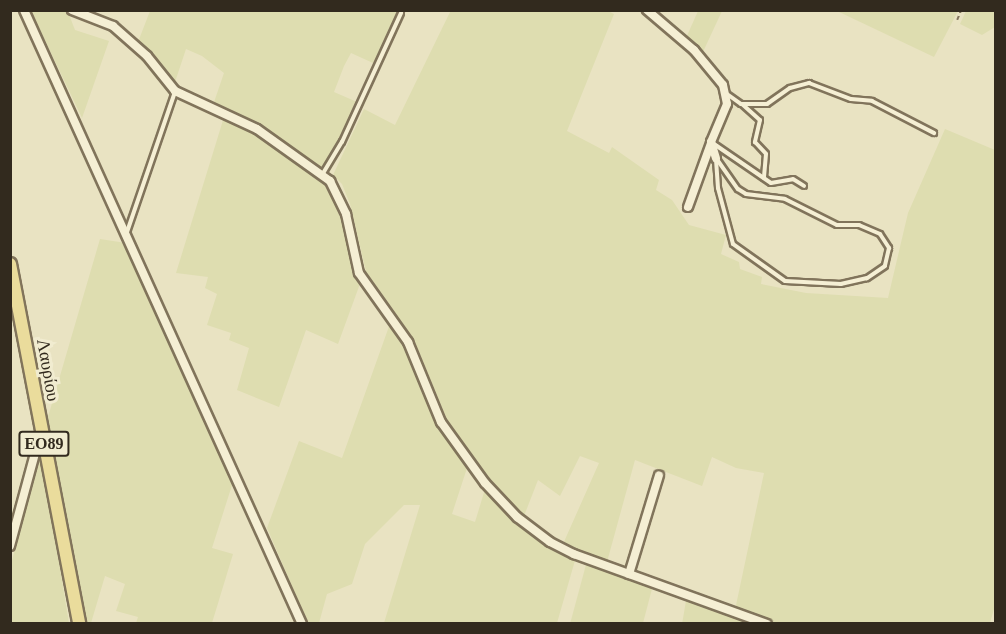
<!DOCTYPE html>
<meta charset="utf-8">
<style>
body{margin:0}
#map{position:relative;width:1006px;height:634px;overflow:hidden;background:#e9e3c2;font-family:"Times New Roman",serif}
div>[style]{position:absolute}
.farmland>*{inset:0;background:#deddb0}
.path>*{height:1.5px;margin-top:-0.75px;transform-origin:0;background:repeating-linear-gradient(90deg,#81745b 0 4.5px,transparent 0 7.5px)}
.roads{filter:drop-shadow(2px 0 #81745b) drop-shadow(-2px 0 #81745b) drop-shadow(0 2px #81745b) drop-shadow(0 -2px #81745b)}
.lane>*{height:4px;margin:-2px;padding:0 2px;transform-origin:2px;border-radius:2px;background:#f5efd4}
.street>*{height:8px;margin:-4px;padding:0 4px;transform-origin:4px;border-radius:4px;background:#f5efd4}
.primary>*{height:12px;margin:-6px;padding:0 6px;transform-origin:6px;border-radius:6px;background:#eadc9c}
span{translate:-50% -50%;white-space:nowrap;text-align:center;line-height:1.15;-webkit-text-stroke:6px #f1ecd0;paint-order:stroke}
.shield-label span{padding:2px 4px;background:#f1ecd0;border:2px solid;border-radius:4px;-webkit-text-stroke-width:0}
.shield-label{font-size:16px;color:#322a1e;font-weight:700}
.street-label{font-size:18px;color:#322a1e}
.frame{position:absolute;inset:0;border:12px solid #322a1e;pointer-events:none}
</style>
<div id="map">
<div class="farmland">
<div style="clip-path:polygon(451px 10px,606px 10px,614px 14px,567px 131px,609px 153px,612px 147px,659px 180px,656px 190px,672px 200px,689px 225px,726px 235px,721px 254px,739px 262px,740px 269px,762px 277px,761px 284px,806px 293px,888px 298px,908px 213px,945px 129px,995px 150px,996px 602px,990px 623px,776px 623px,735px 610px,764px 473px,736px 468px,712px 457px,702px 486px,635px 460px,607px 562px,563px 544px,599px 463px,580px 456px,560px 496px,538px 480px,524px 516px,506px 499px,452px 432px,414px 340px,368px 280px,350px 204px,342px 184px,333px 175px,364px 109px,395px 125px)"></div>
<div style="clip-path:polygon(31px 11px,68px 12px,75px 30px,109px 41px,82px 118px)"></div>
<div style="clip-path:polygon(150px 11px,400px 11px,373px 63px,351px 53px,344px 66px,334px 92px,357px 102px,324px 171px,256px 124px,213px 105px,224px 73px,202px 56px,186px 49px,175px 82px,138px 42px)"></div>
<div style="clip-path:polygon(698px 11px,722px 11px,702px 54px,686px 38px)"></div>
<div style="clip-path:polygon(837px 11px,958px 10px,958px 11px,934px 57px)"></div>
<div style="clip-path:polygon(966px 11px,995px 11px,995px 27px,982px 35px,960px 24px)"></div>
<div style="clip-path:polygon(224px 117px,263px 137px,326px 182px,343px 215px,361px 281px,338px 344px,306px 330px,279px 407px,237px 390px,249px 348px,229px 340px,231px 333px,207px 325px,217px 294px,205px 288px,208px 277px,176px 273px)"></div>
<div style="clip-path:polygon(100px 239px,126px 243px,233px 482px,212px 548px,233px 554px,212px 623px,136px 623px,138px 617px,116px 611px,125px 584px,105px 576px,91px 623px,84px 623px,48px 417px)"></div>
<div style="clip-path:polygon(392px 318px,407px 343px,440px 423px,468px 465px,452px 514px,475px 522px,486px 486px,503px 506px,576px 557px,557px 623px,384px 623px,420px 505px,404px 505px,365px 544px,352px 584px,327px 594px,319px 623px,308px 623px,267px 528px,299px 441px,342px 458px)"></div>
<div style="clip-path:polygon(41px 454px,69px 623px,11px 624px,11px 564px)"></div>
<div style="clip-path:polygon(587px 561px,653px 585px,643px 623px,570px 624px)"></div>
<div style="clip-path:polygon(687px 595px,733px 616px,754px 624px,682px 624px)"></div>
</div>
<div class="path">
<div style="left:957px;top:20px;width:11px;rotate:-68deg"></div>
</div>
<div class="roads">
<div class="lane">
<div style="left:727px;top:94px;width:17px;rotate:36deg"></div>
<div style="left:741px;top:104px;width:26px"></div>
<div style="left:767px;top:104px;width:28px;rotate:-35deg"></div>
<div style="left:790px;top:88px;width:20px;rotate:-15deg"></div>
<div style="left:809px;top:83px;width:45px;rotate:20.9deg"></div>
<div style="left:851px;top:99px;width:21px;rotate:5deg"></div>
<div style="left:872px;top:101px;width:70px;rotate:27.3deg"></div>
<div style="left:742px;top:104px;width:24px;rotate:42deg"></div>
<div style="left:760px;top:120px;width:23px;rotate:103deg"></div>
<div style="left:755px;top:142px;width:16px;rotate:47deg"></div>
<div style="left:766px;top:154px;width:24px;rotate:95deg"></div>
<div style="left:714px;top:144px;width:69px;rotate:34.4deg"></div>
<div style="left:771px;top:183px;width:22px;rotate:-10deg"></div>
<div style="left:793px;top:179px;width:13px;rotate:32deg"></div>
<div style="left:716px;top:158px;width:38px;rotate:55deg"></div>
<div style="left:738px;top:189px;width:9px;rotate:32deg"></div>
<div style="left:746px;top:194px;width:39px;rotate:7deg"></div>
<div style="left:785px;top:199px;width:58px;rotate:26.6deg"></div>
<div style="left:837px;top:225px;width:22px"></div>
<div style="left:859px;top:225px;width:23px;rotate:23deg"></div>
<div style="left:880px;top:234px;width:17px;rotate:57deg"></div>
<div style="left:889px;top:248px;width:18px;rotate:103deg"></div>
<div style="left:885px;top:266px;width:22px;rotate:146deg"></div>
<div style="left:867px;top:278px;width:27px;rotate:167deg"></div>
<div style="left:841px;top:284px;width:56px;rotate:-176.9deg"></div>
<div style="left:785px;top:281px;width:64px;rotate:-144.6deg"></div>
<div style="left:733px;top:244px;width:58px;rotate:-105deg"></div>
<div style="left:718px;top:188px;width:30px;rotate:-94deg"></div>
<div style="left:322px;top:175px;width:39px;rotate:-59deg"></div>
<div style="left:342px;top:142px;width:142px;rotate:-65.4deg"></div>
<div style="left:127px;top:232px;width:148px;rotate:-71.1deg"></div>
</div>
<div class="street">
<div style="left:24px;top:10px;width:674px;rotate:65.64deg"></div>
<div style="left:72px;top:10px;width:44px;rotate:21.3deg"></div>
<div style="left:113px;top:26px;width:45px;rotate:41.4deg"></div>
<div style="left:147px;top:56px;width:45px;rotate:51.3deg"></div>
<div style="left:175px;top:91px;width:90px;rotate:24.9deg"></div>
<div style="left:257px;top:129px;width:90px;rotate:35.5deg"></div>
<div style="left:330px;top:181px;width:37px;rotate:64deg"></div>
<div style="left:346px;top:214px;width:60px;rotate:77.6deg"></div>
<div style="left:359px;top:273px;width:85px;rotate:54.6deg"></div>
<div style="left:408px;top:342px;width:87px;rotate:67.6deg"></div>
<div style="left:441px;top:422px;width:75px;rotate:54.2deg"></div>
<div style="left:485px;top:483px;width:47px;rotate:46.7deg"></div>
<div style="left:517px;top:517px;width:41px;rotate:37.1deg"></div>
<div style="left:550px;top:542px;width:27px;rotate:27deg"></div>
<div style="left:574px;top:554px;width:205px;rotate:19.9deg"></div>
<div style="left:647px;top:10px;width:62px;rotate:40.4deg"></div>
<div style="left:694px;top:50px;width:45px;rotate:50.4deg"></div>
<div style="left:723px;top:85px;width:19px;rotate:78deg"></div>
<div style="left:727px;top:104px;width:41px;rotate:112.8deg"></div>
<div style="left:711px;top:142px;width:17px;rotate:73deg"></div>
<div style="left:688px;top:207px;width:68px;rotate:-70.2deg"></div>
<div style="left:10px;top:546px;width:115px;rotate:-74.9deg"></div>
<div style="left:629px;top:574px;width:103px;rotate:-73.1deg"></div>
</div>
<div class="primary">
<div style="left:10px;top:264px;width:367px;rotate:79.1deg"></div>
</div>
</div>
<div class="shield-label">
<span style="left:44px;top:444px">ΕΟ89</span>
</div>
<div class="street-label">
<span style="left:48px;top:370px;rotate:80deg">Λαυρίου</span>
</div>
<div class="frame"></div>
</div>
